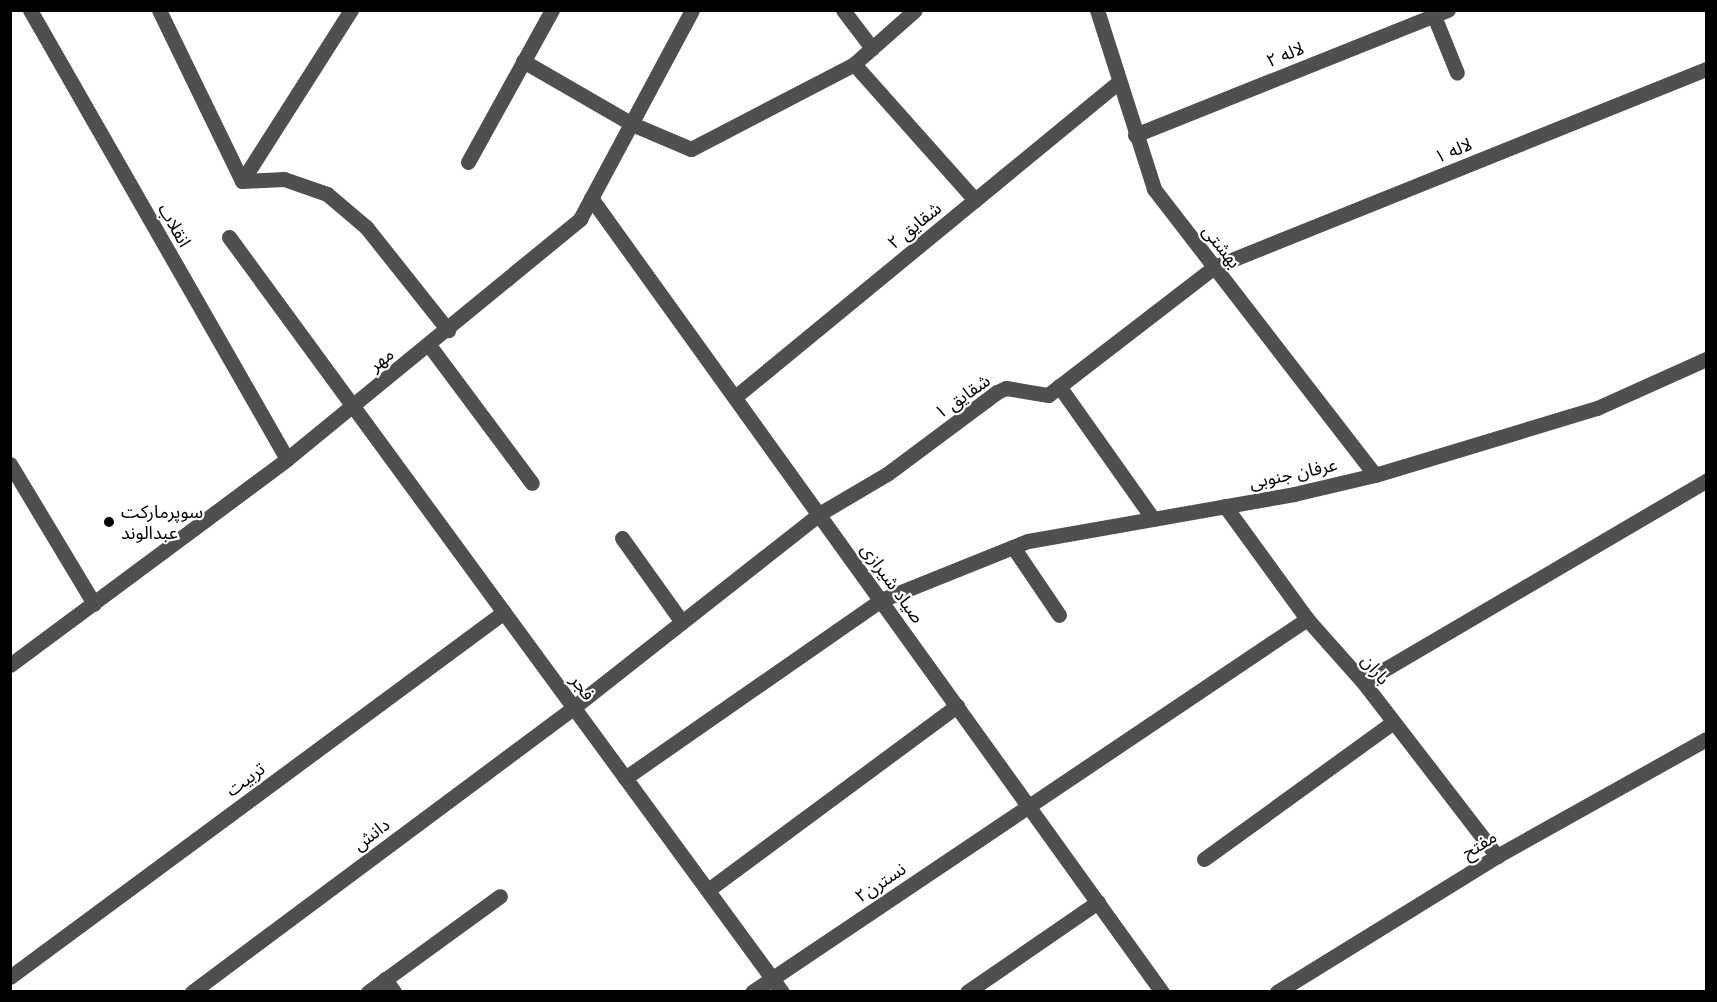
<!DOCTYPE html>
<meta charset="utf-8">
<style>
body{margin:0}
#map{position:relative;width:1717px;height:1002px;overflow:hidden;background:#fff;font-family:"Open Sans","Noto Sans Arabic",sans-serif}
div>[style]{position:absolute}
.minor>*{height:15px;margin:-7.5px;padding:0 7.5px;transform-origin:7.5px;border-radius:7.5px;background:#4f4f4f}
.dots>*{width:16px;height:16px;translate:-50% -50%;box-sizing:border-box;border:3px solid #fff;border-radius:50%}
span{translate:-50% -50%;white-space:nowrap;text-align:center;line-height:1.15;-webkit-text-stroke:4.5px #fff;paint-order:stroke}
.street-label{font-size:18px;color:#000}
.poi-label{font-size:18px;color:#000}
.left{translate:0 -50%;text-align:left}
.frame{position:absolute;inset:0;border:12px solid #000;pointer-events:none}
</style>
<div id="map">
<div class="minor">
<div style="left:30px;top:10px;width:517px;rotate:60.21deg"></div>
<div style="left:159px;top:10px;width:190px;rotate:64.1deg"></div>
<div style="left:843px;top:10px;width:48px;rotate:52.7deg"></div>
<div style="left:1097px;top:10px;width:188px;rotate:72.3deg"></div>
<div style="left:1154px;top:189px;width:361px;rotate:52.3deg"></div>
<div style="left:1434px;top:16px;width:61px;rotate:68deg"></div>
<div style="left:523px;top:61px;width:126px;rotate:30deg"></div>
<div style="left:632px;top:124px;width:64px;rotate:23deg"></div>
<div style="left:691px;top:149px;width:184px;rotate:-27.5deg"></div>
<div style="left:854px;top:64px;width:81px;rotate:-41.5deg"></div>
<div style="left:854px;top:64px;width:182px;rotate:48.3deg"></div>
<div style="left:1135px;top:135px;width:337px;rotate:-21.8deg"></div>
<div style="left:468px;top:162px;width:174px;rotate:-61.1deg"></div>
<div style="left:242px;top:181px;width:42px;rotate:-2.7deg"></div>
<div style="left:284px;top:179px;width:46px;rotate:19.2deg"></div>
<div style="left:327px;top:194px;width:51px;rotate:40.2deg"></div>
<div style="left:366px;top:227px;width:132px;rotate:51.5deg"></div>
<div style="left:242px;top:181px;width:203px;rotate:-57.5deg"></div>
<div style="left:591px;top:198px;width:978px;rotate:54.28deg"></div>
<div style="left:229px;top:237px;width:936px;rotate:53.78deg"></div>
<div style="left:429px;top:345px;width:172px;rotate:53.3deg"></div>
<div style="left:1059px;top:386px;width:163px;rotate:54.7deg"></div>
<div style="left:735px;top:397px;width:494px;rotate:-39.4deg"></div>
<div style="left:10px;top:464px;width:163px;rotate:59deg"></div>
<div style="left:1225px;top:506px;width:140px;rotate:54deg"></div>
<div style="left:1307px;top:619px;width:84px;rotate:48.4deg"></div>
<div style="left:1363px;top:682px;width:220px;rotate:52.4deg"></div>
<div style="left:622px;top:538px;width:103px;rotate:54.5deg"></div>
<div style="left:1013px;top:547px;width:82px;rotate:55.9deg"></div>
<div style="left:10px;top:665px;width:345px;rotate:-36.6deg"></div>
<div style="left:287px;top:459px;width:379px;rotate:-39.3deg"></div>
<div style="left:580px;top:219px;width:237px;rotate:-61.8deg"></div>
<div style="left:1363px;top:682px;width:398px;rotate:-30.4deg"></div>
<div style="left:625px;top:778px;width:312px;rotate:-34.8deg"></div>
<div style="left:881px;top:600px;width:158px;rotate:-21.9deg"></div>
<div style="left:1028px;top:541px;width:270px;rotate:-10deg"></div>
<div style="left:1294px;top:494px;width:83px;rotate:-13.2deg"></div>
<div style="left:1375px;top:475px;width:232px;rotate:-16.8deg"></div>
<div style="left:1597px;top:408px;width:120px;rotate:-24.2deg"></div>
<div style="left:1204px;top:859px;width:233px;rotate:-35.9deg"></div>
<div style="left:708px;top:890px;width:310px;rotate:-36.5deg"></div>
<div style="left:10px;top:977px;width:614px;rotate:-36.46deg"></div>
<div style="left:385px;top:979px;width:16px;rotate:55deg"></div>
<div style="left:192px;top:992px;width:477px;rotate:-36.7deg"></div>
<div style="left:574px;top:707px;width:312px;rotate:-38.2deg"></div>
<div style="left:819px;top:514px;width:79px;rotate:-30.5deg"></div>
<div style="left:887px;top:474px;width:137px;rotate:-36.7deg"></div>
<div style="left:997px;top:392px;width:10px;rotate:-24deg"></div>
<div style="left:1006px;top:388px;width:43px;rotate:9.5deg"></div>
<div style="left:1048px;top:395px;width:210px;rotate:-37.6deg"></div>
<div style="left:1214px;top:267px;width:530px;rotate:-21.92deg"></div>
<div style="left:368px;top:992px;width:163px;rotate:-36deg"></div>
<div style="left:752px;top:992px;width:669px;rotate:-33.9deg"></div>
<div style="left:967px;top:992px;width:159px;rotate:-34.5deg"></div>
<div style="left:1277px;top:992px;width:259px;rotate:-31.7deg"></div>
<div style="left:1497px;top:856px;width:240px;rotate:-29.2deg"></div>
</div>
<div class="dots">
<div style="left:109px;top:522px;background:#000"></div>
</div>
<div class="street-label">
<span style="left:1285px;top:54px;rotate:-22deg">لاله ۲</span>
<span style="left:1453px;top:150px;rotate:-22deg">لاله ۱</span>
<span style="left:175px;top:225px;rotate:60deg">انقلاب</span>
<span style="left:914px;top:225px;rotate:-39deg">شقایق ۲</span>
<span style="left:1222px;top:246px;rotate:52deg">بهشتی</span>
<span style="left:381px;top:359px;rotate:-38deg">مهر</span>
<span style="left:962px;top:396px;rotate:-35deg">شقایق ۱</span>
<span style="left:1293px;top:473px;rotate:-12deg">عرفان جنوبی</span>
<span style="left:893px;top:583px;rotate:54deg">صیاد شیرازی</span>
<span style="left:1376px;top:669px;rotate:50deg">باران</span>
<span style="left:583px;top:687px;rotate:54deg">فجر</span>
<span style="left:245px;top:779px;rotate:-37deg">تربیت</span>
<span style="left:371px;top:834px;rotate:-37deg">دانش</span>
<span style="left:1479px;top:844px;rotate:-31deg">مفتح</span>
<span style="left:880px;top:882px;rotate:-34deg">نسترن۲</span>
</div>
<div class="poi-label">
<span class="left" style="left:121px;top:522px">سوپرمارکت<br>عبدالوند</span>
</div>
<div class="frame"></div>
</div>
